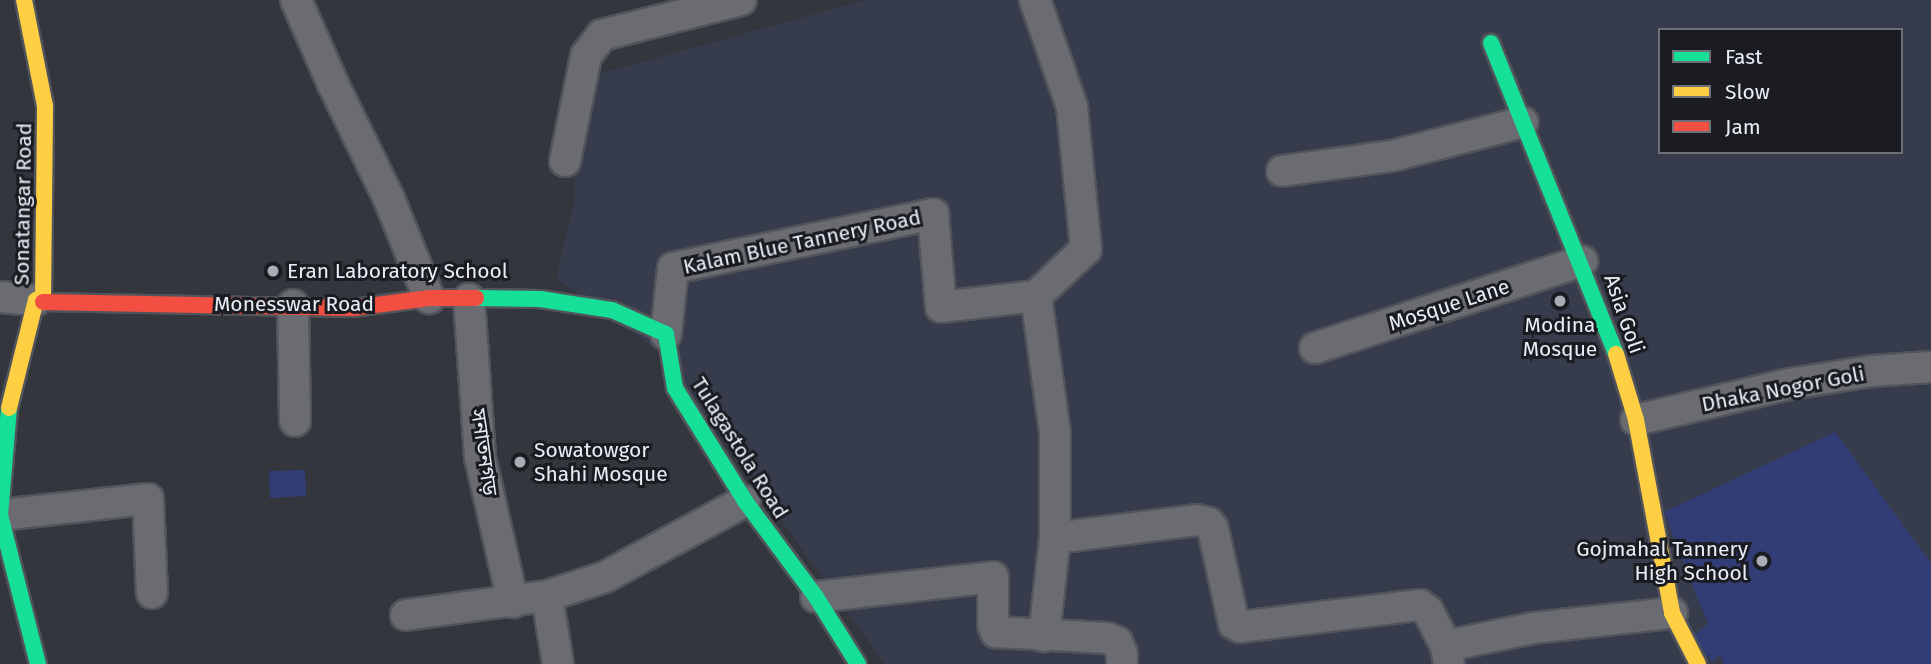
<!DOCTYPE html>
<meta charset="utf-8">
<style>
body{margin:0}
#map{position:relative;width:1931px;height:664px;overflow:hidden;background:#34363d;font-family:"Fira Sans","Noto Sans Bengali",sans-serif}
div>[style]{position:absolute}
.built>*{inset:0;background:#373c4d}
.green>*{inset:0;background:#323d76}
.roads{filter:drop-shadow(2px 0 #52545b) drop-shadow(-2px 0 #52545b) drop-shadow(0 2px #52545b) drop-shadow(0 -2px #52545b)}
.street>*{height:30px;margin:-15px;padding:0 15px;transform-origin:15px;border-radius:15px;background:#6a6c72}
.fast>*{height:16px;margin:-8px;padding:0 8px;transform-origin:8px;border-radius:8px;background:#16e098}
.slow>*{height:16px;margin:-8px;padding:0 8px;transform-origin:8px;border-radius:8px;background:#ffcf43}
.jam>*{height:16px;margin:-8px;padding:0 8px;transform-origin:8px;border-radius:8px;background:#f24e42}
.dots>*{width:19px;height:19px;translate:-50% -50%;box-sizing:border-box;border:4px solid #1a1c22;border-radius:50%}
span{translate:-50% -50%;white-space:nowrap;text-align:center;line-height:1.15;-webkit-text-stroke:6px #1a1c22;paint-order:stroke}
.street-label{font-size:21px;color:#eaedf6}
.poi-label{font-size:21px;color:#eaedf6}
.left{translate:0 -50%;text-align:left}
.right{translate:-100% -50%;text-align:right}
.legend{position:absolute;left:1658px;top:28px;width:245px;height:126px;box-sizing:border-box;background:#1a1c22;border:2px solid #6d7077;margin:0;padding:9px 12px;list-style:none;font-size:21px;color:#eaedf6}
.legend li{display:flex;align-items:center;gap:14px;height:35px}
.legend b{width:35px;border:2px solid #6d7077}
</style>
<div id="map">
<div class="built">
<div style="clip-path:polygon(evenodd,865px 0,1931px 0,1931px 664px,885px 664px,660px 352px,556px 278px,575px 200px,574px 81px,865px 0,1660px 30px,1901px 30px,1901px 152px,1660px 152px,1660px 30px)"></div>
</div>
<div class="green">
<div style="clip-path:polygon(1835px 432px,1931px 563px,1931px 664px,1724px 664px,1720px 655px,1712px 662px,1693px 636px,1708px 624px,1664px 512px)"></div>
<div style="clip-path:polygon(305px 470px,306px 496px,270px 498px,269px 471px)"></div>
</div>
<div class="roads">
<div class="street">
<div style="left:296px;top:0;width:92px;rotate:66.2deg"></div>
<div style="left:333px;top:84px;width:128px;rotate:64deg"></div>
<div style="left:389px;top:199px;width:107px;rotate:68deg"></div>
<div style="left:1035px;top:0;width:113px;rotate:70.9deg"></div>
<div style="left:1072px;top:107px;width:143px;rotate:84.4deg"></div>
<div style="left:1086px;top:249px;width:69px;rotate:136.8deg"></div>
<div style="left:565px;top:161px;width:107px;rotate:-78.7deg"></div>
<div style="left:586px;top:56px;width:26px;rotate:-53deg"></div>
<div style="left:602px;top:35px;width:143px;rotate:-14.1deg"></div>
<div style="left:1282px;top:171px;width:111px;rotate:-7.8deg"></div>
<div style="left:1392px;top:156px;width:135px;rotate:-14.5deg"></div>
<div style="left:1036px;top:296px;width:138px;rotate:82.1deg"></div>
<div style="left:1055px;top:433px;width:105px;rotate:90deg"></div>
<div style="left:1055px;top:538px;width:99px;rotate:96.4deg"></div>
<div style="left:0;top:297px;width:36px;rotate:5deg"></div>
<div style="left:469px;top:299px;width:158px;rotate:86deg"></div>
<div style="left:480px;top:457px;width:149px;rotate:77.2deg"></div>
<div style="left:293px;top:305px;width:116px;rotate:89deg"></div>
<div style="left:666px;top:334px;width:66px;rotate:-83.9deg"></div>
<div style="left:673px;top:268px;width:266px;rotate:-11.7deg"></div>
<div style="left:933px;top:214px;width:93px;rotate:85.1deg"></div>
<div style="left:941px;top:307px;width:96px;rotate:-6.6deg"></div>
<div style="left:1315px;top:348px;width:281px;rotate:-18deg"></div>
<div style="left:1636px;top:420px;width:157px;rotate:-13.2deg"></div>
<div style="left:1789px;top:384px;width:84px;rotate:-8.9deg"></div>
<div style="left:1872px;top:371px;width:59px;rotate:-3.9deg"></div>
<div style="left:0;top:515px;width:149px;rotate:-6.2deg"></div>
<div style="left:148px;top:499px;width:94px;rotate:87.6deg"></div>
<div style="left:1055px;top:538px;width:143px;rotate:-7.2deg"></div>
<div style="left:1197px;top:520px;width:12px;rotate:14deg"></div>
<div style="left:1209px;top:523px;width:7px;rotate:56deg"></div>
<div style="left:1213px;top:529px;width:97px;rotate:77.5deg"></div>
<div style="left:1234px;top:624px;width:7px;rotate:27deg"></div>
<div style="left:1240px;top:627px;width:181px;rotate:-7deg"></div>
<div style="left:1420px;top:605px;width:10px;rotate:37deg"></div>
<div style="left:1428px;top:611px;width:39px;rotate:63deg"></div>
<div style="left:1446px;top:646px;width:18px;rotate:81deg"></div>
<div style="left:547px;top:596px;width:69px;rotate:80.8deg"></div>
<div style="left:816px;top:597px;width:178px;rotate:-6.4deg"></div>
<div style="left:993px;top:577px;width:48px;rotate:90deg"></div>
<div style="left:993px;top:625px;width:8px;rotate:67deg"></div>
<div style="left:996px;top:632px;width:111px;rotate:3.1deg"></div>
<div style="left:1107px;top:638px;width:11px;rotate:22deg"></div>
<div style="left:1117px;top:642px;width:13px;rotate:67deg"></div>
<div style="left:1122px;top:654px;width:10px;rotate:90deg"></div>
<div style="left:406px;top:615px;width:142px;rotate:-7.7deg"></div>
<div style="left:547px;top:596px;width:61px;rotate:-18.1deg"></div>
<div style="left:605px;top:577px;width:159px;rotate:-28.5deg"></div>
<div style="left:1446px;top:646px;width:89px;rotate:-11.7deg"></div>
<div style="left:1533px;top:628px;width:140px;rotate:-6.2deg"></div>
</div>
<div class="fast">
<div style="left:1491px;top:43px;width:335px;rotate:68.1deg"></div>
<div style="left:476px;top:298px;width:64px;rotate:0.9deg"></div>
<div style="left:540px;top:299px;width:73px;rotate:8.7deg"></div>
<div style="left:612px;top:310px;width:59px;rotate:24deg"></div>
<div style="left:666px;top:334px;width:55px;rotate:80.5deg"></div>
<div style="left:675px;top:388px;width:133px;rotate:58.2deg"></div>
<div style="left:745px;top:501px;width:119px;rotate:53.5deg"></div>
<div style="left:816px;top:597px;width:79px;rotate:57.9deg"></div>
<div style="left:9px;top:408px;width:107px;rotate:94.8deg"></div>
<div style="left:0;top:515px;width:154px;rotate:75.7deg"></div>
</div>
<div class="slow">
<div style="left:1616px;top:354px;width:69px;rotate:73.1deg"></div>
<div style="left:1636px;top:420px;width:196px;rotate:79.4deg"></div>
<div style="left:1672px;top:613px;width:57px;rotate:63deg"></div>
<div style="left:9px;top:408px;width:111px;rotate:-76deg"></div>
<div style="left:36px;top:300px;width:7px;rotate:16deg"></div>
<div style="left:43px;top:302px;width:196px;rotate:-89.4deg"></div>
<div style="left:45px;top:106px;width:108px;rotate:-101.2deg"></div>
</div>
<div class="jam">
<div style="left:43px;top:302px;width:310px;rotate:1.1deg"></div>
<div style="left:353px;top:308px;width:77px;rotate:-7.5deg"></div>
<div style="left:429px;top:298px;width:47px"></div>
</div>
</div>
<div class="dots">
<div style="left:273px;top:271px;background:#aaadb5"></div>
<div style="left:1560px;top:301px;background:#aaadb5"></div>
<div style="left:520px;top:462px;background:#aaadb5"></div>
<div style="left:1762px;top:561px;background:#aaadb5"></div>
</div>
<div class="street-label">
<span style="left:23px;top:204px;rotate:-89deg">Sonatangar Road</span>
<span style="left:802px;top:242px;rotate:-12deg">Kalam Blue Tannery Road</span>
<span style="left:294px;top:304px">Monesswar Road</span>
<span style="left:1449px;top:305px;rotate:-18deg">Mosque Lane</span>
<span style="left:1624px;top:314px;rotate:71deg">Asia Goli</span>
<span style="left:1783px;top:389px;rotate:-11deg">Dhaka Nogor Goli</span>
<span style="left:740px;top:448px;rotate:58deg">Tulagastola Road</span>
<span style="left:484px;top:452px;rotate:82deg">সনাতনগড়</span>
</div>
<div class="poi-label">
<span class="left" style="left:287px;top:271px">Eran Laboratory School</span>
<span style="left:1560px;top:337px">Modina<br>Mosque</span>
<span class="left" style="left:534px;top:462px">Sowatowgor<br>Shahi Mosque</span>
<span class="right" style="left:1748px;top:561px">Gojmahal Tannery<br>High School</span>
</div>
<ul class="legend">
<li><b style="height:9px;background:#16e098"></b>Fast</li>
<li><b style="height:9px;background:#ffcf43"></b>Slow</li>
<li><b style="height:9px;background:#f24e42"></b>Jam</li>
</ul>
</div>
